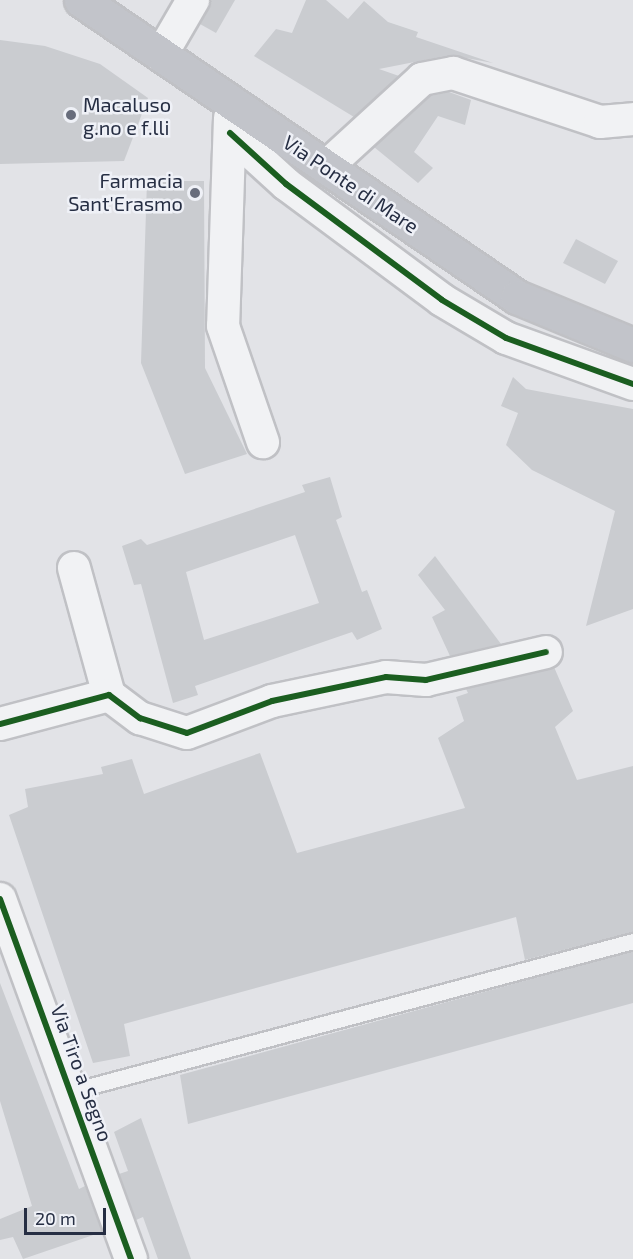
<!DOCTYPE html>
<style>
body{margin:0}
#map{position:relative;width:633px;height:1259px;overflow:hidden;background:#e2e3e7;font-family:"Exo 2",sans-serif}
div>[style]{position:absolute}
.building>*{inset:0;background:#caccd0}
.roads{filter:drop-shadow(2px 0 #c0c1c5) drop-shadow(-2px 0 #c0c1c5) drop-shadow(0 2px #c0c1c5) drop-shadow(0 -2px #c0c1c5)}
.lane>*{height:15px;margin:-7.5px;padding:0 7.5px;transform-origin:7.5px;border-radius:7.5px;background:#f1f2f4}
.street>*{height:32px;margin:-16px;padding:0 16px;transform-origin:16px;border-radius:16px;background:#f1f2f4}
.secondary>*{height:33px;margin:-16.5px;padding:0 16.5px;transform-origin:16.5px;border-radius:16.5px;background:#c2c4ca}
.cycleway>*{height:6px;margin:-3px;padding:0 3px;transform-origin:3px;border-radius:3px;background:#1b5e20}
.dots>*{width:16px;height:16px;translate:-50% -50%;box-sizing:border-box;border:3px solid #eff1f7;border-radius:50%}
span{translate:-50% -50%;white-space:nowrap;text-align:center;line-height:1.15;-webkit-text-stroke:5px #eff1f7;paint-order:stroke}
.poi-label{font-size:20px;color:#262e43}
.left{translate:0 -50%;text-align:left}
.right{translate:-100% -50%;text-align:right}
.street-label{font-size:20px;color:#262e43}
.scale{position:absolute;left:24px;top:1208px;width:82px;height:27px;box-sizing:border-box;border:3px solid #262e43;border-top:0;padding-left:8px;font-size:18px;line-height:21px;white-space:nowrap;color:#262e43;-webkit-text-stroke:4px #eff1f7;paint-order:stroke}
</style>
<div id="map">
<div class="building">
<div style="clip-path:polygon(211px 0,235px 0,216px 33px,200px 24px)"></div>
<div style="clip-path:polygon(306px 0,326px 0,348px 19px,364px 1px,388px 22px,418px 32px,416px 37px,493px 63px,450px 55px,379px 69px,399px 76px,354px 117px,254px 56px,276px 29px,292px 33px)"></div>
<div style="clip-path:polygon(0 40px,45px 46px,100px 64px,148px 98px,124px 161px,0 164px)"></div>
<div style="clip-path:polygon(449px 92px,471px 100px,465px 125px,438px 116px,414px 152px,433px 168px,418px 183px,374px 147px,430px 96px)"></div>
<div style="clip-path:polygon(147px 181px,204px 181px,205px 368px,247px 454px,185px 474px,141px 363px)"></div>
<div style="clip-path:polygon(576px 239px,618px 261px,605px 284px,563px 263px)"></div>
<div style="clip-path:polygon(513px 377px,526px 389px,633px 409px,633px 609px,586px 626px,615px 511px,532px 470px,506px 445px,518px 413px,501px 406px)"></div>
<div style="clip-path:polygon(evenodd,330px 477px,342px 517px,336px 520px,362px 592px,367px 590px,382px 629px,357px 640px,352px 632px,195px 686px,198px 695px,173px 703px,141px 584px,134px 585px,122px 546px,141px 539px,147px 545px,305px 492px,302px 485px,330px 477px,295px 535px,319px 603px,204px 640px,186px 572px,295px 535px)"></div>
<div style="clip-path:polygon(435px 556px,501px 644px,450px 656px,432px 617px,445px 610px,418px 575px)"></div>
<div style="clip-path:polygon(554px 667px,573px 711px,555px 727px,577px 780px,633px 766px,633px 932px,525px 960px,516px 917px,124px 1024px,130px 1056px,93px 1063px,9px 815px,28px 807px,25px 789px,103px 774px,101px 767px,132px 759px,144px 794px,260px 753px,297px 853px,465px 808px,438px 738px,464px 721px,456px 697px,468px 693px,466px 689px)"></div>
<div style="clip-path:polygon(633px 951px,633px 1003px,188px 1124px,180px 1075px)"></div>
<div style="clip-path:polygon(0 983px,79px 1189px,85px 1186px,102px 1232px,23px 1259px,13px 1237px,0 1240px,0 1219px,32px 1206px,0 1101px)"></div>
<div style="clip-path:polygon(141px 1118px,191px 1259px,158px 1259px,143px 1217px,136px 1220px,119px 1174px,128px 1171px,114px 1132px)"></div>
</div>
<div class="roads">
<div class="lane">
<div style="left:72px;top:1091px;width:581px;rotate:-14.97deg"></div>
</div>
<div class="street">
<div style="left:161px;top:55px;width:64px;rotate:-59.8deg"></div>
<div style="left:230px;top:118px;width:208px;rotate:91.9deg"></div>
<div style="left:223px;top:326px;width:123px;rotate:71deg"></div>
<div style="left:230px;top:133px;width:76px;rotate:42.3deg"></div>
<div style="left:286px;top:184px;width:194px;rotate:36.6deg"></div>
<div style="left:442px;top:300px;width:74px;rotate:30.7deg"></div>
<div style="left:506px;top:338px;width:135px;rotate:19.9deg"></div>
<div style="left:326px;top:167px;width:130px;rotate:-42.5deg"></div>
<div style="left:422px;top:79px;width:32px;rotate:-11deg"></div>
<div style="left:453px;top:73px;width:155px;rotate:18.4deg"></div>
<div style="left:600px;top:122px;width:33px;rotate:-5deg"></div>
<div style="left:74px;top:568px;width:132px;rotate:74.6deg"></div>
<div style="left:0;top:724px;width:113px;rotate:-14.9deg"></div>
<div style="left:109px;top:695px;width:39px;rotate:37deg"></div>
<div style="left:140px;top:718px;width:49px;rotate:17.7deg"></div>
<div style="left:187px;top:733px;width:91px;rotate:-20.6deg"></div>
<div style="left:272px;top:701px;width:116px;rotate:-11.9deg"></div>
<div style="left:386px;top:677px;width:40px;rotate:4.3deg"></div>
<div style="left:426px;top:680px;width:123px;rotate:-13.1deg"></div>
<div style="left:0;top:899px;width:383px;rotate:70deg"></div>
</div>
<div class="secondary">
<div style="left:81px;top:0;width:528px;rotate:34.26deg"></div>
<div style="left:517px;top:297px;width:126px;rotate:22.5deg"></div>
</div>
</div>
<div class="cycleway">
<div style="left:230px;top:133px;width:76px;rotate:42.3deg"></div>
<div style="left:286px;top:184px;width:194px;rotate:36.6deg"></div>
<div style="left:442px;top:300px;width:74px;rotate:30.7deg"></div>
<div style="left:506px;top:338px;width:135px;rotate:19.9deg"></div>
<div style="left:0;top:724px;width:113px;rotate:-14.9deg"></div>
<div style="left:109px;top:695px;width:39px;rotate:37deg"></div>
<div style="left:140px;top:718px;width:49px;rotate:17.7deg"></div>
<div style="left:187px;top:733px;width:91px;rotate:-20.6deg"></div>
<div style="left:272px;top:701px;width:116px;rotate:-11.9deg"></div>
<div style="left:386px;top:677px;width:40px;rotate:4.3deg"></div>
<div style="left:426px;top:680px;width:123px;rotate:-13.1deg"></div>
<div style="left:0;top:899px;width:383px;rotate:70deg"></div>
</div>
<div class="dots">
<div style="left:71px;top:115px;background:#686d7c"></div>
<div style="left:195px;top:193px;background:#686d7c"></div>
</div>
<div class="poi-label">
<span class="left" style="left:83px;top:116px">Macaluso<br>g.no e f.lli</span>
<span class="right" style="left:183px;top:192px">Farmacia<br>Sant'Erasmo</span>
</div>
<div class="street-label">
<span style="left:351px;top:184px;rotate:34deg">Via Ponte di Mare</span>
<span style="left:82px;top:1073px;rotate:70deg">Via Tiro a Segno</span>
</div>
<div class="scale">20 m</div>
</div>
